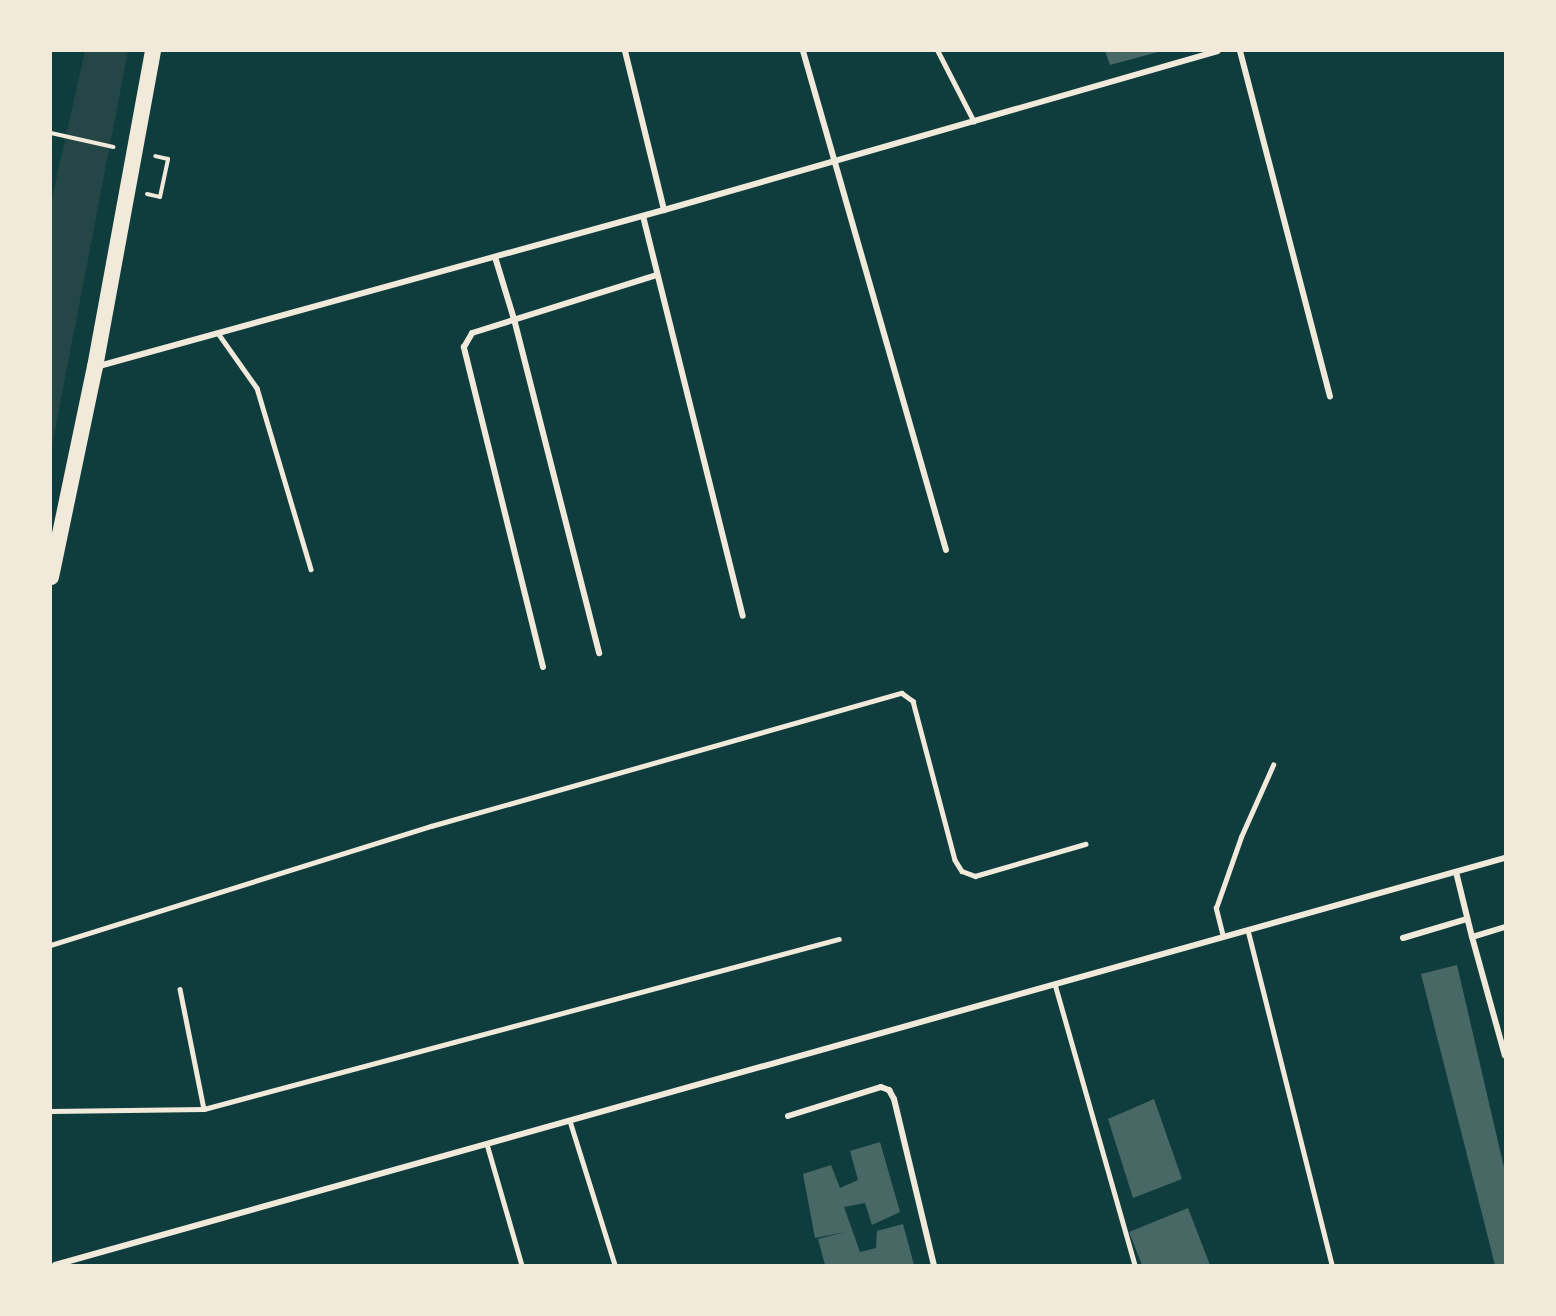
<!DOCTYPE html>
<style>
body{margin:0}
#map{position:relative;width:1556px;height:1316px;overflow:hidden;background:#0f3d3e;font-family:Literata,serif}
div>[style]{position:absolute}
.green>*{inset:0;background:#244646}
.building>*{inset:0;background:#486865}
.path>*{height:4px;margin:-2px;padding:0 2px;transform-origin:2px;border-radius:2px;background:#f1e9da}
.service>*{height:4.5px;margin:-2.25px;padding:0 2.25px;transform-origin:2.25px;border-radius:2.25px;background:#f1e9da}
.minor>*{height:6px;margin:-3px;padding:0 3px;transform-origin:3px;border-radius:3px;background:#f1e9da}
.trunk>*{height:16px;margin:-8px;padding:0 8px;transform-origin:8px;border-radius:8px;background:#f1e9da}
span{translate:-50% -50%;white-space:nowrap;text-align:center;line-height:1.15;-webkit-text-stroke:4.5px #f1e9da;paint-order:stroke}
.frame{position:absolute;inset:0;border:52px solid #f1e9da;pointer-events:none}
</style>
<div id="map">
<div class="green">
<div style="clip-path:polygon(85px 51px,128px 51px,51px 451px,51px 203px)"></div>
</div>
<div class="building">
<div style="clip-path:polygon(1105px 51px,1158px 51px,1158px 52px,1110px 65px)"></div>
<div style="clip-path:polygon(1457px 965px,1505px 1172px,1505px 1265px,1495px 1265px,1421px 974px)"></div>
<div style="clip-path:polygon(1154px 1099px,1182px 1179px,1133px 1198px,1108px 1119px)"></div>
<div style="clip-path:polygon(880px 1142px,900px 1212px,872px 1225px,865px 1203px,844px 1207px,860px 1252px,876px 1248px,877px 1231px,903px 1224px,914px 1265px,825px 1265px,818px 1239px,845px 1232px,815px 1238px,803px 1174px,831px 1165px,840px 1188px,858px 1180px,850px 1151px)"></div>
<div style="clip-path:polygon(1188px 1208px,1210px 1265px,1142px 1265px,1129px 1232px)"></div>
</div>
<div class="path">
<div style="left:51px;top:133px;width:64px;rotate:12.7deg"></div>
<div style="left:147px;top:194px;width:13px;rotate:13deg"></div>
<div style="left:160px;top:197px;width:39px;rotate:-78deg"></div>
<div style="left:168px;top:159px;width:13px;rotate:-167deg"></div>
</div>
<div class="service">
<div style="left:938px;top:51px;width:79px;rotate:62.8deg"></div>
<div style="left:218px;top:333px;width:67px;rotate:54.7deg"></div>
<div style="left:257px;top:388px;width:189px;rotate:73.4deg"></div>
<div style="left:1248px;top:930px;width:345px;rotate:75.9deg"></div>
<div style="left:1223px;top:937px;width:30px;rotate:-104deg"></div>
<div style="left:1216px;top:908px;width:75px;rotate:-70.6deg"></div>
<div style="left:1241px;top:837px;width:79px;rotate:-66deg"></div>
<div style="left:51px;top:945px;width:398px;rotate:-17.4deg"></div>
<div style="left:431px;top:826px;width:489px;rotate:-15.8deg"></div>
<div style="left:902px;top:693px;width:14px;rotate:36deg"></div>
<div style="left:913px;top:701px;width:164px;rotate:75.2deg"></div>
<div style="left:955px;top:860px;width:13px;rotate:58deg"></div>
<div style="left:962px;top:871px;width:14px;rotate:21deg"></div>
<div style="left:975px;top:876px;width:115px;rotate:-16.2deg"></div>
<div style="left:1055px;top:984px;width:292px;rotate:74.1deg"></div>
<div style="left:180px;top:989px;width:122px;rotate:78.7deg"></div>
<div style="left:51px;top:1111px;width:153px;rotate:-0.7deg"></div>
<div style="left:204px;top:1109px;width:657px;rotate:-14.99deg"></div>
<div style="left:570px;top:1121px;width:151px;rotate:72.6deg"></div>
<div style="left:487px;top:1144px;width:126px;rotate:73.9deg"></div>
</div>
<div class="minor">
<div style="left:625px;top:51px;width:164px;rotate:76.2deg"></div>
<div style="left:803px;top:51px;width:519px;rotate:74.01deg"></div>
<div style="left:1240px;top:51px;width:357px;rotate:75.4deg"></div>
<div style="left:643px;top:216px;width:412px;rotate:76deg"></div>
<div style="left:495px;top:257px;width:65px;rotate:73deg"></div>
<div style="left:514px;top:319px;width:345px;rotate:75.7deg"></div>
<div style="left:99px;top:366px;width:586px;rotate:-15.44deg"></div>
<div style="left:664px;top:210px;width:576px;rotate:-16.01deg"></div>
<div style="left:543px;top:667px;width:330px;rotate:-103.9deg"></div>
<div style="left:464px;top:347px;width:16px;rotate:-60deg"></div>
<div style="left:472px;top:333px;width:194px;rotate:-17.4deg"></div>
<div style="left:1456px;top:872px;width:67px;rotate:76.2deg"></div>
<div style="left:1505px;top:927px;width:34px;rotate:163deg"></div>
<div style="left:1472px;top:937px;width:123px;rotate:74.5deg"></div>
<div style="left:1403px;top:938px;width:67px;rotate:-16.5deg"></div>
<div style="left:788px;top:1116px;width:97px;rotate:-17.3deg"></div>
<div style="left:881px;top:1087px;width:9px;rotate:21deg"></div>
<div style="left:889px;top:1090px;width:10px;rotate:61deg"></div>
<div style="left:894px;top:1099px;width:171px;rotate:76.5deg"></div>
<div style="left:55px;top:1265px;width:1506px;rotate:-15.68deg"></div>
</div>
<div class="trunk">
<div style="left:51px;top:577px;width:215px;rotate:-78.2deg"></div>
<div style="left:95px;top:367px;width:321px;rotate:-79.6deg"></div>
</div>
<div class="frame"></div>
</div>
